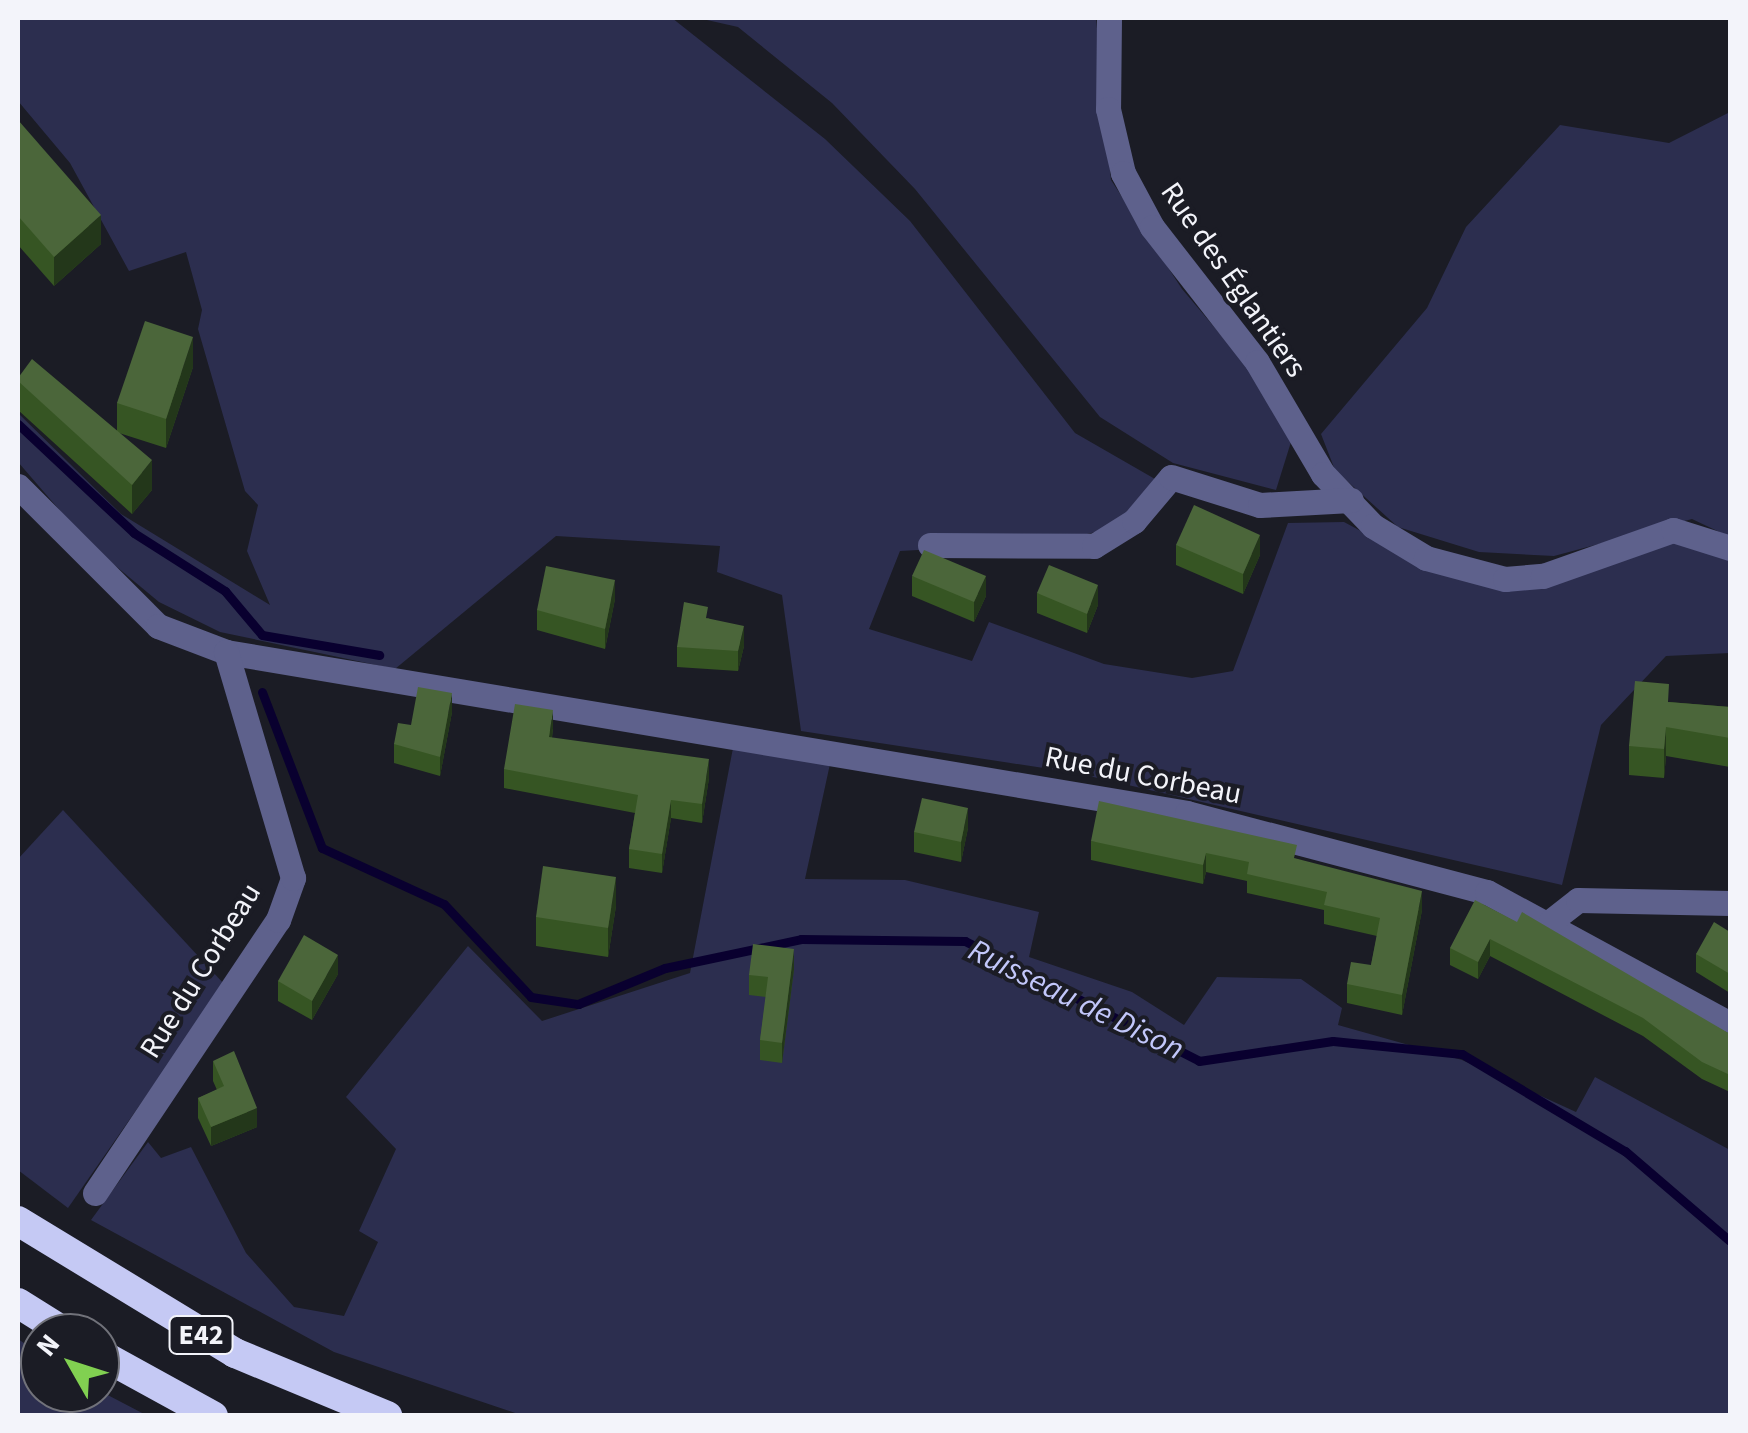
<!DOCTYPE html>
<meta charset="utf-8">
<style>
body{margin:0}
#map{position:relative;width:1748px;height:1433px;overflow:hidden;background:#1b1c25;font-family:"Source Sans 3",sans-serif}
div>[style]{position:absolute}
.green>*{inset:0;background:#2c2e4f}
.stream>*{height:9px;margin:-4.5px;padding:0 4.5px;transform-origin:4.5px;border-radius:4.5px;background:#09002f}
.minor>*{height:25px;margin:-12.5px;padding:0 12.5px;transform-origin:12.5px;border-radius:12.5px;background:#5e618c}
.highway>*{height:30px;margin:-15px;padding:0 15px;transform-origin:15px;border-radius:15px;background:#c5c9f4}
.wall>*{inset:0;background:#365523}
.shaded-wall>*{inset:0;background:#23371a}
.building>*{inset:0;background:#4b663a}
span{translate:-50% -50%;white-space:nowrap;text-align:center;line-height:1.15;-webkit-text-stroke:8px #1b1c25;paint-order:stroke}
.shield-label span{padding:2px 8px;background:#1b1c25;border:2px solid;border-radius:8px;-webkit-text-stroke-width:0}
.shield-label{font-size:28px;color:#f3f4fa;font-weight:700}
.street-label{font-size:30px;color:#f3f4fa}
.water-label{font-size:32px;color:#c2c7fa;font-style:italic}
.frame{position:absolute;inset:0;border:20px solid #f3f4fa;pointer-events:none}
.north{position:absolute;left:20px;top:1313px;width:100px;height:100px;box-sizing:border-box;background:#1b1c25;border:2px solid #71727a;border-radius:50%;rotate:309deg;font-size:28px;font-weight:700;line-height:40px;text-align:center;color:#f3f4fa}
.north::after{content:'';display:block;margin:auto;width:35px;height:45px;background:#81d051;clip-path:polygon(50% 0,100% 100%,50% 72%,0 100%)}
</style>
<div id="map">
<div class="green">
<div style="clip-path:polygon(18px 18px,672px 18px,825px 139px,910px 221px,1075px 433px,1155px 479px,1113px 528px,1048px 543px,900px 551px,869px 629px,972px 661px,989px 622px,1104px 664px,1192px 678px,1233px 671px,1288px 523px,1344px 522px,1404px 554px,1524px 584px,1662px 538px,1730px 555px,1730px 653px,1666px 656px,1601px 725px,1562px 885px,1076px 773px,801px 731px,782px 595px,717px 572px,720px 546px,556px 536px,395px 669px,220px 632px,159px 602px,88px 543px,18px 462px,18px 413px,121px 514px,270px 605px,247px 551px,258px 505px,245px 491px,198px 329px,202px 310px,186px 252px,129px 271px,70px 163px,18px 101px)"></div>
<div style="clip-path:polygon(698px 18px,1096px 18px,1111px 180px,1182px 289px,1265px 387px,1291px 442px,1276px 490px,1173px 463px,1100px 417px,915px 189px,832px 103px,738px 27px)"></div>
<div style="clip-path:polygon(1730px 112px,1730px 537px,1692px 519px,1554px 556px,1479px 552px,1398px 527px,1335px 470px,1321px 434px,1427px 308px,1466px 227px,1560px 125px,1669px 143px)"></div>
<div style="clip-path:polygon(733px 748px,830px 764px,805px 879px,905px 880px,1039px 912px,1029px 957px,1132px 992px,1184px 1025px,1217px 977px,1301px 979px,1342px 1008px,1338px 1025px,1462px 1060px,1576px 1112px,1595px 1077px,1730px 1150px,1730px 1415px,521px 1415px,334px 1352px,91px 1220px,148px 1142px,161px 1158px,191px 1147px,246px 1253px,294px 1307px,344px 1316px,378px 1242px,359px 1231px,396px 1149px,346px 1097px,468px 946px,542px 1021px,690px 973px)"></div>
<div style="clip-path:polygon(63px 810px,224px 984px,68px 1208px,18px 1170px,18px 859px)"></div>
<div style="clip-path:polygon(18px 1339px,40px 1354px,40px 1393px,100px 1391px,146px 1415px,18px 1415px)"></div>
</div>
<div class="stream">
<div style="left:18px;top:424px;width:159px;rotate:43.2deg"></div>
<div style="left:134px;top:533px;width:108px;rotate:32.5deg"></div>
<div style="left:225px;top:591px;width:57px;rotate:49.9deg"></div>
<div style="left:262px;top:635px;width:119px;rotate:9.7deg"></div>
<div style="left:262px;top:692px;width:167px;rotate:69deg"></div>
<div style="left:322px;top:848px;width:134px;rotate:24.7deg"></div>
<div style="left:444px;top:904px;width:127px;rotate:46.9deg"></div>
<div style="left:531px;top:997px;width:48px;rotate:8.5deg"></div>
<div style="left:578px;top:1004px;width:94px;rotate:-22.5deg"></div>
<div style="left:665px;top:968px;width:139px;rotate:-12deg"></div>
<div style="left:801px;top:939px;width:164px;rotate:0.7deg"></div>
<div style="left:965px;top:941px;width:263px;rotate:27.1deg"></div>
<div style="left:1199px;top:1061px;width:135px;rotate:-8.5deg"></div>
<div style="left:1333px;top:1041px;width:130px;rotate:5.8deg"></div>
<div style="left:1462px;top:1054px;width:190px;rotate:30.8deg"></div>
<div style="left:1625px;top:1151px;width:138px;rotate:40.6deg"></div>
</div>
<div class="minor">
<div style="left:1109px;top:18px;width:91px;rotate:90.6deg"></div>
<div style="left:1108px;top:109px;width:66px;rotate:76.8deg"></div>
<div style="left:1123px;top:173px;width:61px;rotate:61.8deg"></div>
<div style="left:1152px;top:227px;width:171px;rotate:52.1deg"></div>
<div style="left:1257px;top:362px;width:130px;rotate:59.5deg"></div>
<div style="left:1323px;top:474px;width:72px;rotate:46.1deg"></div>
<div style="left:1373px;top:526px;width:62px;rotate:31.1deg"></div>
<div style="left:1426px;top:558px;width:82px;rotate:14.9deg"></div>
<div style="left:1505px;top:579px;width:38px;rotate:-5deg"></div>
<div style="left:1543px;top:576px;width:138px;rotate:-19.5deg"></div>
<div style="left:1673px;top:530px;width:60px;rotate:17.5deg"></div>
<div style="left:18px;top:486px;width:198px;rotate:45deg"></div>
<div style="left:158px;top:626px;width:73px;rotate:20.9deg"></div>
<div style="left:226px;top:652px;width:974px;rotate:9.51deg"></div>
<div style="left:1187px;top:813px;width:310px;rotate:14.8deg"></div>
<div style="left:1487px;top:892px;width:277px;rotate:28.5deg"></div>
<div style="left:930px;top:545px;width:164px;rotate:0.3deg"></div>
<div style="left:1094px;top:546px;width:47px;rotate:-32deg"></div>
<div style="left:1134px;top:521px;width:57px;rotate:-49.9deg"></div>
<div style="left:1171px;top:477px;width:93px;rotate:17.5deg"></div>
<div style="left:1260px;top:505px;width:91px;rotate:-3.1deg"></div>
<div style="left:1551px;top:921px;width:34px;rotate:-38deg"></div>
<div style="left:1578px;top:900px;width:152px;rotate:1.1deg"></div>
<div style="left:95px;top:1193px;width:329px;rotate:-56.2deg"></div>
<div style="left:278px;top:920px;width:45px;rotate:-70.3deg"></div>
<div style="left:293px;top:878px;width:236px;rotate:-106.5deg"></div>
</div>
<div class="highway">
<div style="left:18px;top:1221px;width:254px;rotate:31.3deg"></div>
<div style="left:235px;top:1353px;width:165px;rotate:22.5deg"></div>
<div style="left:18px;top:1303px;width:57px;rotate:32deg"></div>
<div style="left:100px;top:1354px;width:129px;rotate:28.8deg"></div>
</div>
<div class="wall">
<div style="clip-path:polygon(18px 120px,101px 244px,54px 286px,18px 245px)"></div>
<div style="clip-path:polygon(193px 367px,166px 448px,119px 433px,152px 490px,132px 514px,18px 410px,18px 378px,117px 431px,117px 403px)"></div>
<div style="clip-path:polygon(1176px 545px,1260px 555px,1243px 594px,1176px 565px)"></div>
<div style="clip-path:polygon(912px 576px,986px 596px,974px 622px,912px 596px)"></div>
<div style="clip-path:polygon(1037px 593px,1098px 605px,1087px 633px,1037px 613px)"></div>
<div style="clip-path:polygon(615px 599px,605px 649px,537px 630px,537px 610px)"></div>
<div style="clip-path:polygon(708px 618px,744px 646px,738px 671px,677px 667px,677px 647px)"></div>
<div style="clip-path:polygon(1669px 702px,1730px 707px,1730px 767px,1666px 756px,1664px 778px,1629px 775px,1629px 746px)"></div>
<div style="clip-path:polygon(452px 712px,440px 776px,394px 763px,394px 744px,411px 725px)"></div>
<div style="clip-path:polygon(553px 728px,552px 738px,709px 778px,702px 823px,671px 818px,662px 873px,629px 868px,629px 849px,635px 813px,504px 788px,504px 769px)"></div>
<div style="clip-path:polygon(968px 828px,961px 862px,914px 852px,914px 832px)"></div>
<div style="clip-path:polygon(1091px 841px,1297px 859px,1422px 910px,1402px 1015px,1347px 1003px,1347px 984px,1371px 965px,1377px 936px,1324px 924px,1324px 910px,1247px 893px,1247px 881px,1206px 872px,1203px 884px,1091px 860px)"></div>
<div style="clip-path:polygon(616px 906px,608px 957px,536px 946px,536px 917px)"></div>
<div style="clip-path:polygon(1517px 922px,1730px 1034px,1730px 1092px,1702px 1079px,1643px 1036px,1490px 956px,1478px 979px,1450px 965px,1450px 948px)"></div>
<div style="clip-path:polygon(1730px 932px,1730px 993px,1696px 972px,1696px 954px)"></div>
<div style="clip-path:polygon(794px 969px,782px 1063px,760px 1060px,760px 1040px,766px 997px,749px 995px,749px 975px)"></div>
<div style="clip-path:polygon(338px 974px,312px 1020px,278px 1001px,278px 981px)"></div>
<div style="clip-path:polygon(213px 1061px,257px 1127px,211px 1146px,198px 1118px,198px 1098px,217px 1090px,213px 1081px)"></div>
</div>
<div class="shaded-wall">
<div style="clip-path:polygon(101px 215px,101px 244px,54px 286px,54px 257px)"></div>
<div style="clip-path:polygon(193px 337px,193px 367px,166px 448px,166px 419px)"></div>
<div style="clip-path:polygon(152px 460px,152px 490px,132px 514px,132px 485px)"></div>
<div style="clip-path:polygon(1260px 535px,1260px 555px,1243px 594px,1243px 574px)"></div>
<div style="clip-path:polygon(986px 576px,986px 596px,974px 622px,974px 602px)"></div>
<div style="clip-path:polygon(615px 580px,615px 599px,605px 649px,605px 629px)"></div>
<div style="clip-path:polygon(1098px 585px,1098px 605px,1087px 633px,1087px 614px)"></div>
<div style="clip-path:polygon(744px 626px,744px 646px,738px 671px,738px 651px)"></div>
<div style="clip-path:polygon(452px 693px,452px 712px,440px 776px,440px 757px)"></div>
<div style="clip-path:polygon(553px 710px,553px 728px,549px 756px,549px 737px)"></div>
<div style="clip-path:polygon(1666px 727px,1666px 756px,1664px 778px,1664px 749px)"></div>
<div style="clip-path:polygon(709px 759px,709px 778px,702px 823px,702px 804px)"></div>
<div style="clip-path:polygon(671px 800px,671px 818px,662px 873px,662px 854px)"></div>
<div style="clip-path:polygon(968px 808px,968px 828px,961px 862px,961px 842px)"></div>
<div style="clip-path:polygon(1206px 853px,1206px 872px,1203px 884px,1203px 865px)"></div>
<div style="clip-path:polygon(616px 877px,616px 906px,608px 957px,608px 928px)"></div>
<div style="clip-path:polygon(1422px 891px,1422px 910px,1402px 1015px,1402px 995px)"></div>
<div style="clip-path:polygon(1490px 939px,1490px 956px,1478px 979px,1478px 962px)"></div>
<div style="clip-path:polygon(794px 949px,794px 969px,782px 1063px,782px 1043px)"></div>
<div style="clip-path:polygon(338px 955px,338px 974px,312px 1020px,312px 1001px)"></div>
<div style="clip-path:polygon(257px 1108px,257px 1127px,211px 1146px,211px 1127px)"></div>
</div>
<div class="building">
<div style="clip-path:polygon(18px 120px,101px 215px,54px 257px,18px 216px)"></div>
<div style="clip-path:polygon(145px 321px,193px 337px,166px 419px,117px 403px)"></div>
<div style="clip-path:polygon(32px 359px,152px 460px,132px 485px,18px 381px,18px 378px)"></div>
<div style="clip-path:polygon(1194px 505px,1260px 535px,1243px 574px,1176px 545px)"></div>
<div style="clip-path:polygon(924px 550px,986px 576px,974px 602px,912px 576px)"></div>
<div style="clip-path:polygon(1049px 565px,1098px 585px,1087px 614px,1037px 593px)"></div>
<div style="clip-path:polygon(546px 566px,615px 580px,605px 629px,537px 610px)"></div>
<div style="clip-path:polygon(684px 602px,708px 607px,706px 618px,744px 626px,738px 651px,677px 647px)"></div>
<div style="clip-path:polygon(1635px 681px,1669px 684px,1668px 702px,1730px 707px,1730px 738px,1666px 727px,1664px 749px,1629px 746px)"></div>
<div style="clip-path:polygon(418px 687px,452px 693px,440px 757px,394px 744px,398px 723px,411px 725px)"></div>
<div style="clip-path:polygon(515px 704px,553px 710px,549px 737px,709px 759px,702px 804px,671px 800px,662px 854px,629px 849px,638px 795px,504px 769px)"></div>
<div style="clip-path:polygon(922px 798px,968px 808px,961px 842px,914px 832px)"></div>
<div style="clip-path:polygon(1099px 801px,1297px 845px,1294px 858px,1422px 891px,1402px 995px,1347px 984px,1351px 962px,1371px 965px,1380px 918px,1324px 905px,1327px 892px,1247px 874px,1249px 862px,1206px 853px,1203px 865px,1091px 841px)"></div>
<div style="clip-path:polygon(543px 866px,616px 877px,608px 928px,536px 917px)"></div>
<div style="clip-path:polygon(1475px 900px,1517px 922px,1522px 912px,1730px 1034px,1730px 1075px,1702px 1062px,1643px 1018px,1490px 939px,1478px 962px,1450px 948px)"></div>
<div style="clip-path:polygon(1714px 922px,1730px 932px,1730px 974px,1696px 954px)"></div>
<div style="clip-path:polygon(304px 935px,338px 955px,312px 1001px,278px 981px)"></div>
<div style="clip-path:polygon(753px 944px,794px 949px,782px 1043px,760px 1040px,768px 977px,749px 975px)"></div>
<div style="clip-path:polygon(234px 1051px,257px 1108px,211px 1127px,198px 1098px,224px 1086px,213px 1061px)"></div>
</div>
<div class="shield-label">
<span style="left:201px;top:1335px">E42</span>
</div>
<div class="street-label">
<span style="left:1233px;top:280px;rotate:55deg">Rue des Églantiers</span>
<span style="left:1143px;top:776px;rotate:11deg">Rue du Corbeau</span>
<span style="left:201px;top:971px;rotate:-58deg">Rue du Corbeau</span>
</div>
<div class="water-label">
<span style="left:1076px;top:1000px;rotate:26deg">Ruisseau de Dison</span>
</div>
<div class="frame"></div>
<div class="north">N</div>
</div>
